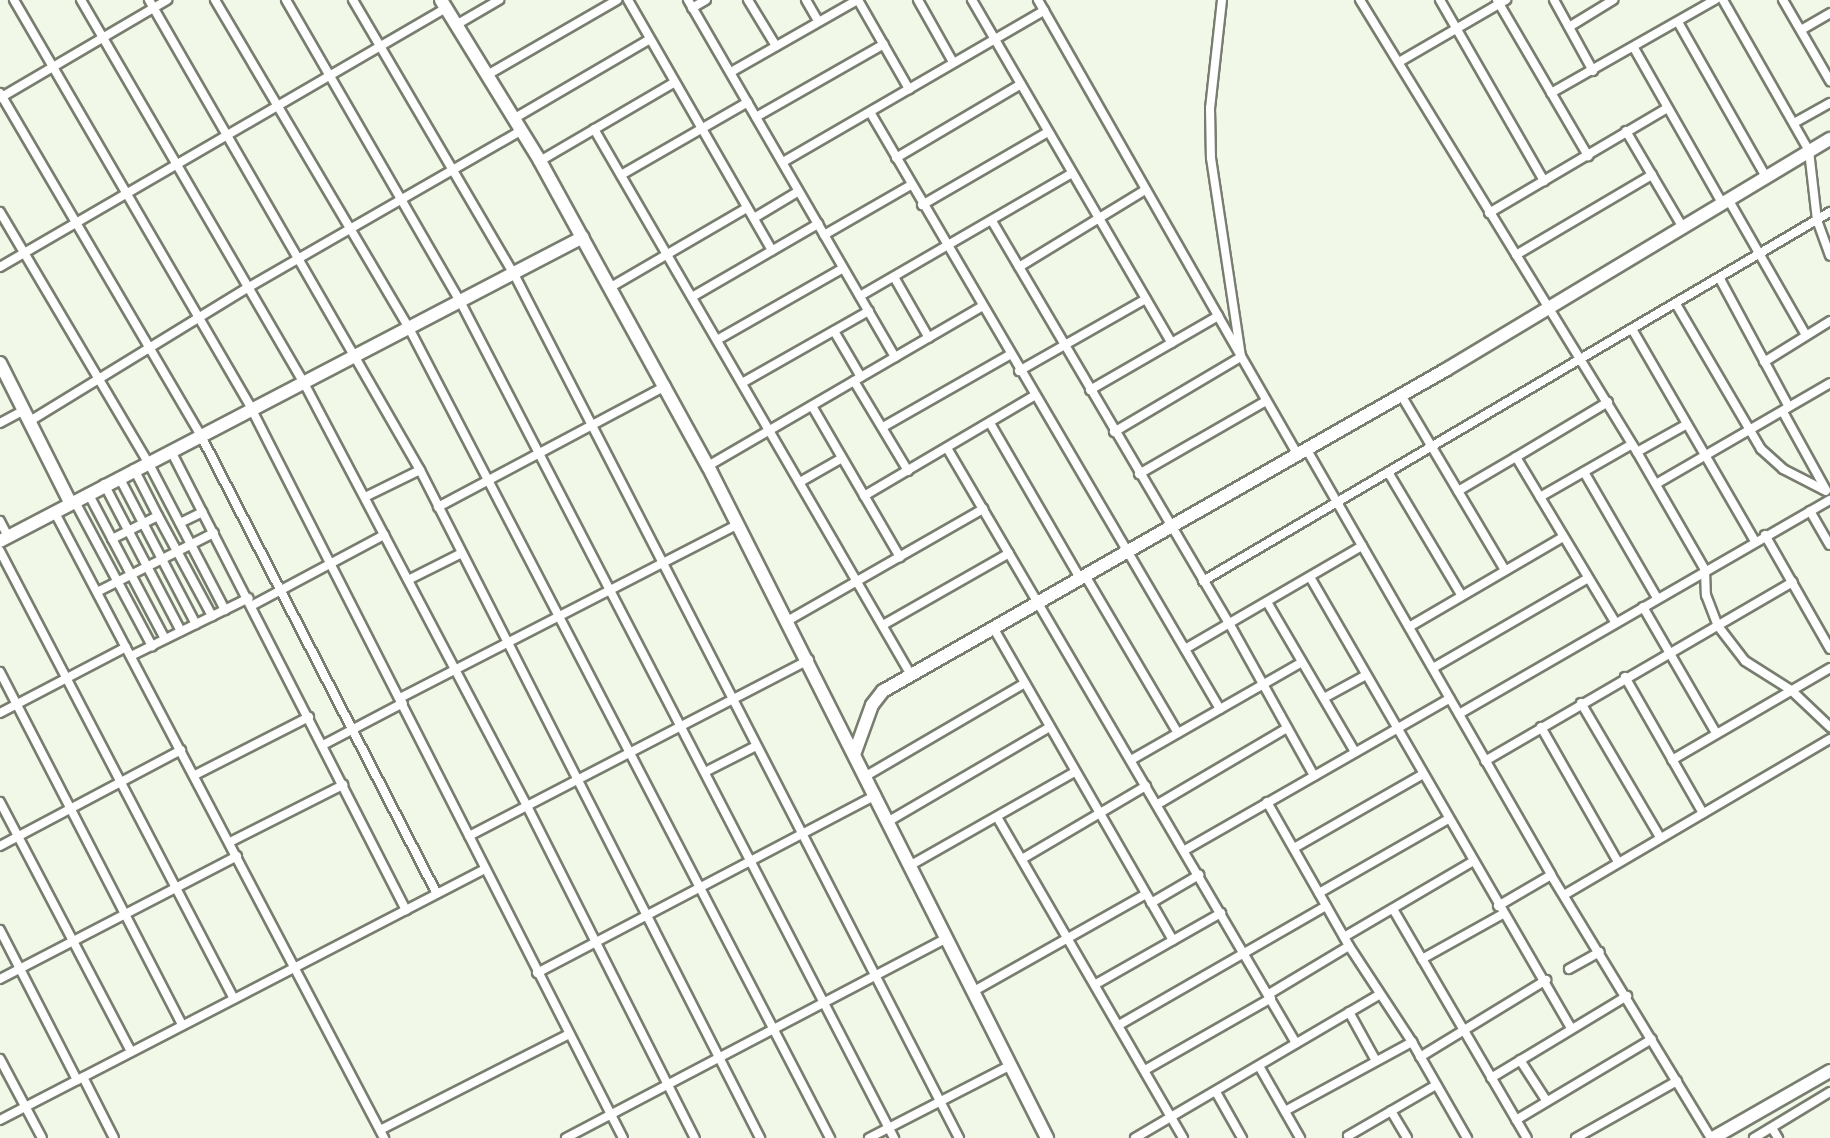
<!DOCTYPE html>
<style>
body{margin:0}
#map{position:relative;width:1830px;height:1138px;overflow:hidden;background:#f2f8e7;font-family:"Work Sans",sans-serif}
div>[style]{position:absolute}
.roads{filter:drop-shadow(2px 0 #787e6f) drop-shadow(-2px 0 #787e6f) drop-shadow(0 2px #787e6f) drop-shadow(0 -2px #787e6f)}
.street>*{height:8px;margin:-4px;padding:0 4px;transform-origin:4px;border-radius:4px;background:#fff}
.secondary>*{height:12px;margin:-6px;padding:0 6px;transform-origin:6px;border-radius:6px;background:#fff}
span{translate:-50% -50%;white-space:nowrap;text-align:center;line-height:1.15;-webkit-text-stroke:6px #fff;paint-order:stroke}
</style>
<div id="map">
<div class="roads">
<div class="street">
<div style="left:14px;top:0;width:472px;rotate:59.8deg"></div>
<div style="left:251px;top:408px;width:819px;rotate:63deg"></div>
<div style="left:81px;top:0;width:443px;rotate:59.8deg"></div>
<div style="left:304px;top:383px;width:478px;rotate:62.2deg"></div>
<div style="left:527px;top:806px;width:372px;rotate:63.2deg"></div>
<div style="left:149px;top:0;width:543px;rotate:60.03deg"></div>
<div style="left:420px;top:470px;width:750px;rotate:63.02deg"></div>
<div style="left:215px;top:0;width:383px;rotate:59.4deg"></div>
<div style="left:410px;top:330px;width:911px;rotate:62.53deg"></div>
<div style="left:286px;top:0;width:350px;rotate:60deg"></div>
<div style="left:461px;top:303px;width:941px;rotate:62.59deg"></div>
<div style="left:353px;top:0;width:318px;rotate:59.6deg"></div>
<div style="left:514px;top:274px;width:972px;rotate:62.75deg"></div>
<div style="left:628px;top:0;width:289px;rotate:60.1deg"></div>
<div style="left:688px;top:0;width:413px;rotate:59.9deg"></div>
<div style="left:748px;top:0;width:54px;rotate:58.7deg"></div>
<div style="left:806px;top:0;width:24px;rotate:60deg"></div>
<div style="left:858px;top:0;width:103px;rotate:60.2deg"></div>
<div style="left:918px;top:0;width:71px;rotate:60.6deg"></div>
<div style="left:972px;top:0;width:397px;rotate:59.8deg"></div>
<div style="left:1038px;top:0;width:364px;rotate:60.3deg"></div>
<div style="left:1222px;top:0;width:109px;rotate:96.3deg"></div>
<div style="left:1210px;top:108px;width:50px;rotate:88.9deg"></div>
<div style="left:1211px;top:158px;width:201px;rotate:81.4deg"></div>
<div style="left:1360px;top:0;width:530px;rotate:58.5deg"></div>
<div style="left:1637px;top:452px;width:136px;rotate:60deg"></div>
<div style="left:1705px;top:570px;width:25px;rotate:88deg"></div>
<div style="left:1706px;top:595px;width:33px;rotate:69deg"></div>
<div style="left:1718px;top:626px;width:44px;rotate:52.4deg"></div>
<div style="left:1745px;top:661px;width:54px;rotate:32.2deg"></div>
<div style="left:1791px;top:690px;width:54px;rotate:43.5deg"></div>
<div style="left:1440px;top:0;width:209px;rotate:60.1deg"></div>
<div style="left:1497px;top:0;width:181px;rotate:59.7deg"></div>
<div style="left:1554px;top:0;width:81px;rotate:61.2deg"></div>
<div style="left:1723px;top:0;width:174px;rotate:60.3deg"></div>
<div style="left:1809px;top:151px;width:69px;rotate:83.4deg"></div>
<div style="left:1817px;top:220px;width:38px;rotate:70deg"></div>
<div style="left:1783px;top:0;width:94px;rotate:59.9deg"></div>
<div style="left:692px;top:8px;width:16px;rotate:-30deg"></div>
<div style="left:1678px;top:22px;width:178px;rotate:60.4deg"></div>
<div style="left:456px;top:25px;width:50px;rotate:-30.2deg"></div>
<div style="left:1569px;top:27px;width:52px;rotate:-31.5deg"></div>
<div style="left:1801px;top:30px;width:34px;rotate:-30deg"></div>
<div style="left:1634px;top:48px;width:178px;rotate:60.4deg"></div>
<div style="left:1399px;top:62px;width:124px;rotate:-30.1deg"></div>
<div style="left:731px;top:72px;width:145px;rotate:-29.7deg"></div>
<div style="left:489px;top:74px;width:148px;rotate:-30deg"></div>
<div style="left:0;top:93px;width:395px;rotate:59.6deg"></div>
<div style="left:200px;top:434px;width:517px;rotate:62.74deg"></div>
<div style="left:1551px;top:93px;width:189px;rotate:-29.6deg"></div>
<div style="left:0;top:98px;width:194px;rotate:-30.4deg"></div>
<div style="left:870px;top:112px;width:692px;rotate:59.62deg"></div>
<div style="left:756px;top:117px;width:147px;rotate:-29.7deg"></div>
<div style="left:515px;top:118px;width:156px;rotate:-30.3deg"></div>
<div style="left:1794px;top:123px;width:41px;rotate:-29.1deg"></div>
<div style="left:594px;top:129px;width:631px;rotate:59.86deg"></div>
<div style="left:1626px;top:131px;width:110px;rotate:59.5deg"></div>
<div style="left:896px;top:158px;width:145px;rotate:-30.6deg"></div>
<div style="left:540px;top:161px;width:156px;rotate:-30.3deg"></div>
<div style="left:783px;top:162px;width:302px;rotate:-30.1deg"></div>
<div style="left:621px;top:175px;width:146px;rotate:-29.9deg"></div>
<div style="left:1728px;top:199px;width:157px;rotate:60.2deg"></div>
<div style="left:922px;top:205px;width:146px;rotate:-30.1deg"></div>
<div style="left:0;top:212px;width:291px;rotate:59.4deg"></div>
<div style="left:148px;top:462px;width:167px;rotate:62.5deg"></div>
<div style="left:1489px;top:213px;width:207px;rotate:-30.5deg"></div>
<div style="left:754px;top:218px;width:52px;rotate:-31deg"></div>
<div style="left:992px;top:221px;width:467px;rotate:59.5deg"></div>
<div style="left:1229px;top:623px;width:175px;rotate:60.9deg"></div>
<div style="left:824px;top:235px;width:100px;rotate:-29.9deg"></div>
<div style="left:1516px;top:255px;width:158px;rotate:-30.5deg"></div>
<div style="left:0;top:267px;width:516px;rotate:-30.14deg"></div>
<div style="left:1019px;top:267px;width:148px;rotate:-31.4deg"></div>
<div style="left:894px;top:277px;width:70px;rotate:60.2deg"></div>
<div style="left:1720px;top:279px;width:145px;rotate:61.7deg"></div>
<div style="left:611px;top:287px;width:157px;rotate:-30.2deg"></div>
<div style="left:860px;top:296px;width:245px;rotate:-30.1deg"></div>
<div style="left:692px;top:297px;width:146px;rotate:-30.1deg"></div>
<div style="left:1676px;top:304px;width:168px;rotate:59.6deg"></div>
<div style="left:1761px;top:449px;width:30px;rotate:42deg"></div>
<div style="left:1783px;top:469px;width:48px;rotate:27.1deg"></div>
<div style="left:1632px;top:329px;width:245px;rotate:59.9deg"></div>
<div style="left:834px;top:331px;width:53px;rotate:59.6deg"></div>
<div style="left:717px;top:340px;width:145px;rotate:-29.7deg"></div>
<div style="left:1764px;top:362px;width:78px;rotate:-31.8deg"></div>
<div style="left:1019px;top:371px;width:146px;rotate:-29.6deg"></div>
<div style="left:854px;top:381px;width:105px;rotate:59deg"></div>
<div style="left:742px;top:383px;width:146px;rotate:-29.6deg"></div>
<div style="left:1090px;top:390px;width:148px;rotate:-30deg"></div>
<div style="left:1218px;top:316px;width:160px;rotate:60.1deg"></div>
<div style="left:1401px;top:395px;width:204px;rotate:59.3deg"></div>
<div style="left:1608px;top:402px;width:107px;rotate:149.1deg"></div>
<div style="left:1516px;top:457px;width:192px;rotate:59deg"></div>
<div style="left:812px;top:406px;width:175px;rotate:59.8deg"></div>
<div style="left:1783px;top:412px;width:89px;rotate:61.1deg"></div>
<div style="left:30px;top:421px;width:257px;rotate:-31.5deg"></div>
<div style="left:249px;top:287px;width:315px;rotate:-29.9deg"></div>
<div style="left:0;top:423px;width:27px;rotate:-28deg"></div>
<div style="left:990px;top:423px;width:181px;rotate:59.9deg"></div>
<div style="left:883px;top:427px;width:145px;rotate:-29.7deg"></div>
<div style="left:1114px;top:432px;width:147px;rotate:-30.6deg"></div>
<div style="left:947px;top:448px;width:690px;rotate:59.61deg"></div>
<div style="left:1307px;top:450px;width:490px;rotate:60.1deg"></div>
<div style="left:1551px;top:875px;width:308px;rotate:58.7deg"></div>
<div style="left:171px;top:451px;width:516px;rotate:62.89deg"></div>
<div style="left:1637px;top:452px;width:57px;rotate:-29.2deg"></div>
<div style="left:708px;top:466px;width:316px;rotate:-30.2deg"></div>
<div style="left:1388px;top:472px;width:144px;rotate:59.2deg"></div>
<div style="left:1584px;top:472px;width:146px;rotate:59.9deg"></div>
<div style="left:1139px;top:474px;width:146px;rotate:-29.9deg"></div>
<div style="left:119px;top:477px;width:166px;rotate:62.4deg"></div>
<div style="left:800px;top:482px;width:48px;rotate:-29.7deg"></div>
<div style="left:104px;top:484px;width:166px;rotate:62.4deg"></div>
<div style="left:1656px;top:484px;width:201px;rotate:-30.1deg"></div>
<div style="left:1458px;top:491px;width:67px;rotate:-30.4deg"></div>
<div style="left:88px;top:493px;width:165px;rotate:62.2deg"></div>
<div style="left:864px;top:496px;width:197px;rotate:-30.5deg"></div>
<div style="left:365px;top:497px;width:61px;rotate:-26.1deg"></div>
<div style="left:1540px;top:497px;width:106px;rotate:-29.9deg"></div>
<div style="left:74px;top:500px;width:166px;rotate:61.9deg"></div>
<div style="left:438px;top:507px;width:258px;rotate:-28deg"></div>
<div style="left:54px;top:511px;width:709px;rotate:62.24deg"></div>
<div style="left:1810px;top:511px;width:39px;rotate:60deg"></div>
<div style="left:158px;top:516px;width:114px;rotate:61.6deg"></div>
<div style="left:0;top:521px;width:18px;rotate:63deg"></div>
<div style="left:180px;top:523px;width:25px;rotate:-26deg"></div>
<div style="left:1765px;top:535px;width:131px;rotate:60.3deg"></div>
<div style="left:112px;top:539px;width:51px;rotate:-26.6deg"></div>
<div style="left:158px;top:516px;width:53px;rotate:-117.1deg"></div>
<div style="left:0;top:551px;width:505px;rotate:62.42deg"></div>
<div style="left:1086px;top:577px;width:181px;rotate:59.5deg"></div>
<div style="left:1310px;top:577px;width:521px;rotate:59.94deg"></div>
<div style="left:408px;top:580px;width:60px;rotate:-26.6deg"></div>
<div style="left:1203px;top:581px;width:728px;rotate:-30.48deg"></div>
<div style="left:97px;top:592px;width:131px;rotate:-26.8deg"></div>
<div style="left:1267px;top:602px;width:174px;rotate:59.6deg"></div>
<div style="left:253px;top:605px;width:149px;rotate:-28.1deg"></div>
<div style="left:1643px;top:607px;width:146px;rotate:59.9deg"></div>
<div style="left:789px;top:620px;width:224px;rotate:-29.8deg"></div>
<div style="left:883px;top:625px;width:145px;rotate:-29.7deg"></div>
<div style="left:1409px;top:627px;width:178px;rotate:-30.3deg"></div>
<div style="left:994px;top:629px;width:359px;rotate:60.1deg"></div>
<div style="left:1185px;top:649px;width:205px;rotate:-30.2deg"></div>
<div style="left:131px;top:656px;width:131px;rotate:-26.2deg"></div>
<div style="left:1433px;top:668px;width:179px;rotate:-30.1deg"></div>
<div style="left:0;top:672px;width:397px;rotate:62.7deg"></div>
<div style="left:1625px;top:677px;width:157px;rotate:60.2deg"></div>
<div style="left:400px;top:698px;width:380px;rotate:-27.2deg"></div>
<div style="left:1324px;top:698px;width:48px;rotate:-28.7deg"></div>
<div style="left:1581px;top:703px;width:156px;rotate:59.5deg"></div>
<div style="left:0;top:713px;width:142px;rotate:-27.6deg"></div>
<div style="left:1459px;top:714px;width:428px;rotate:-30deg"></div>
<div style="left:1541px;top:727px;width:155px;rotate:60.3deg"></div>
<div style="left:323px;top:745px;width:90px;rotate:-27.7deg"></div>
<div style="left:1131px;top:760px;width:197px;rotate:-29.8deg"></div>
<div style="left:1672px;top:760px;width:183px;rotate:-30.2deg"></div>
<div style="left:1485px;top:761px;width:356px;rotate:-30.2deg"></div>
<div style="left:705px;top:772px;width:57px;rotate:-27deg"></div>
<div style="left:195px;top:775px;width:128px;rotate:-27deg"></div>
<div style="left:866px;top:776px;width:184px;rotate:-30.3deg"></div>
<div style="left:0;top:802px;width:282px;rotate:62.3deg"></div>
<div style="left:1267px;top:802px;width:166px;rotate:60.3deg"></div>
<div style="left:1349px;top:946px;width:115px;rotate:56.7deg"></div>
<div style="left:1412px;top:1042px;width:111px;rotate:60.2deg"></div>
<div style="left:1158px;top:804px;width:150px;rotate:-30.5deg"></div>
<div style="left:997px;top:817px;width:371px;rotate:59.9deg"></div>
<div style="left:889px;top:821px;width:186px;rotate:-30.3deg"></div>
<div style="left:469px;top:836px;width:383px;rotate:-27.4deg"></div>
<div style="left:230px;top:842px;width:127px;rotate:-26.8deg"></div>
<div style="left:0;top:846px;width:205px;rotate:-27.9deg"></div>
<div style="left:1294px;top:848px;width:149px;rotate:-29.8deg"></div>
<div style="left:1185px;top:850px;width:305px;rotate:-29.8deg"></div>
<div style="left:1022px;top:859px;width:144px;rotate:-30.5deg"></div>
<div style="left:911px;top:865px;width:189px;rotate:-29.6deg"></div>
<div style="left:1319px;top:893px;width:149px;rotate:-29.8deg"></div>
<div style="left:1564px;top:895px;width:308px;rotate:-30.4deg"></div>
<div style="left:1151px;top:903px;width:56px;rotate:-30.3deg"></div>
<div style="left:1498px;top:906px;width:61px;rotate:-30.3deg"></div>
<div style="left:1393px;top:909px;width:265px;rotate:59.7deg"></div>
<div style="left:0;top:930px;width:169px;rotate:62.8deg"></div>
<div style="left:1344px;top:937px;width:148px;rotate:-30.4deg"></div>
<div style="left:1422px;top:959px;width:93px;rotate:-29.1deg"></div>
<div style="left:1569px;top:969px;width:35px;rotate:-29deg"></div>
<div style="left:537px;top:973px;width:383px;rotate:-27.7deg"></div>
<div style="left:0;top:979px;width:267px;rotate:-27.4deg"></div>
<div style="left:1096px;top:984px;width:144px;rotate:-29.6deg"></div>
<div style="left:974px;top:991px;width:197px;rotate:-29.4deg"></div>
<div style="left:1269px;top:994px;width:93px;rotate:-31deg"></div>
<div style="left:1349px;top:1012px;width:56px;rotate:61.1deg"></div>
<div style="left:1119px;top:1025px;width:239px;rotate:-29.9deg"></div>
<div style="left:1420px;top:1057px;width:148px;rotate:-31.4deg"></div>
<div style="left:0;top:1059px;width:89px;rotate:62deg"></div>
<div style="left:1520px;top:1060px;width:48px;rotate:57deg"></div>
<div style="left:1259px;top:1066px;width:83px;rotate:60.3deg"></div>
<div style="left:1145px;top:1070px;width:145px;rotate:-29.7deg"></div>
<div style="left:83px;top:1077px;width:68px;rotate:63.1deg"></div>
<div style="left:1491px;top:1078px;width:159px;rotate:-31.1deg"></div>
<div style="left:1216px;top:1092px;width:53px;rotate:60.5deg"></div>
<div style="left:1285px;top:1111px;width:145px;rotate:-28.5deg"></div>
<div style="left:1391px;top:1111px;width:31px;rotate:59deg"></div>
<div style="left:0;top:1120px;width:546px;rotate:-27.36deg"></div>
<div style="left:1516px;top:1120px;width:158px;rotate:-30.8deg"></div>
<div style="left:1772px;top:1128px;width:12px;rotate:59deg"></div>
<div style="left:380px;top:1130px;width:212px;rotate:-26.9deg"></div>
<div style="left:1348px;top:1136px;width:102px;rotate:-30.1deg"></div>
<div style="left:566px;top:1138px;width:430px;rotate:-27.7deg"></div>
<div style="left:869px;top:1138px;width:160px;rotate:-27.2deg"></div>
<div style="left:1135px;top:1138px;width:283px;rotate:-30.4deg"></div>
<div style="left:1576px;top:1138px;width:116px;rotate:-29.4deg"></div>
<div style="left:1754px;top:1138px;width:89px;rotate:-31.2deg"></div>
</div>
<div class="secondary">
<div style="left:441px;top:0;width:189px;rotate:58.4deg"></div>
<div style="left:540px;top:161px;width:348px;rotate:61.2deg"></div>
<div style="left:708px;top:466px;width:753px;rotate:63.23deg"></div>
<div style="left:0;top:363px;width:156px;rotate:63.3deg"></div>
<div style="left:0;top:541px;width:657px;rotate:-27.54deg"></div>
<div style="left:855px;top:752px;width:50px;rotate:-70.1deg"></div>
<div style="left:872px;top:705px;width:18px;rotate:-52deg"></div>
<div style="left:883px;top:691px;width:649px;rotate:-29.72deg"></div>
<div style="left:1447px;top:369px;width:447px;rotate:-31deg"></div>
<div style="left:1713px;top:1138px;width:135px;rotate:-29.8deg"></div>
</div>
</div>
</div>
